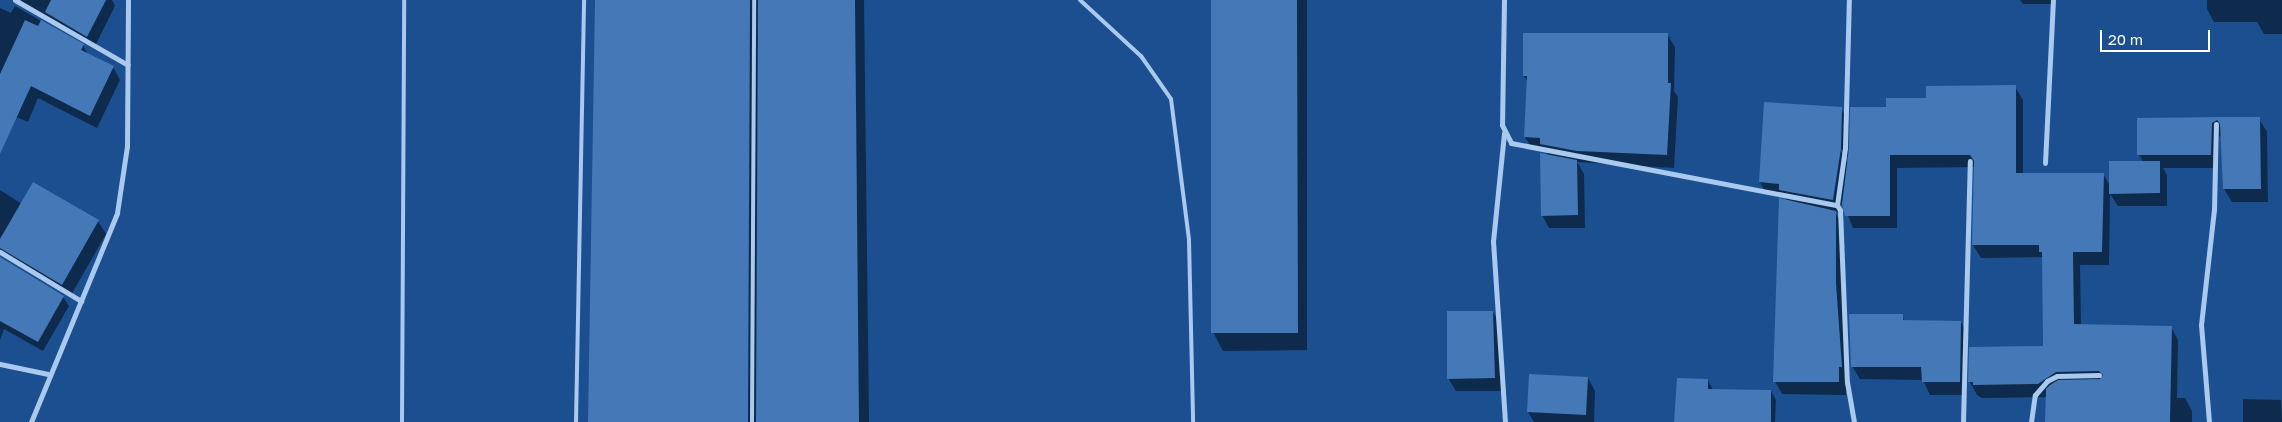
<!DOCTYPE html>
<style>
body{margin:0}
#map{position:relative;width:2282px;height:422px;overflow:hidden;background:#1b4f8f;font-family:"Golos Text",sans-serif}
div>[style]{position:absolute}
.shadow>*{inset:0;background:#0007}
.building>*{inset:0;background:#4478b7}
.lane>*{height:4px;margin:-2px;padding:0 2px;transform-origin:2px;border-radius:2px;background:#a9c9ee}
.street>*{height:5px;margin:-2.5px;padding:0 2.5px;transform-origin:2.5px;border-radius:2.5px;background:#a9c9ee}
span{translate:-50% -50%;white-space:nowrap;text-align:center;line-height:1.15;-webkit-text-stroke:4.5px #1b4f8f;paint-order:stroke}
.scale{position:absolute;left:2100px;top:30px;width:110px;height:22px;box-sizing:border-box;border:2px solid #fff;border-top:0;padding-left:6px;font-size:15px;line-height:18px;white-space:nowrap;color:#fff;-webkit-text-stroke:4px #1b4f8f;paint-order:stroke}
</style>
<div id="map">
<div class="shadow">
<div style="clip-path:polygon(21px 0,112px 0,115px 6px,94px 48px,26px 9px)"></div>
<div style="clip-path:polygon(597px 0,864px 0,869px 422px,589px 422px)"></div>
<div style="clip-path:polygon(1212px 0,1307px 0,1307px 350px,1223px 351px,1213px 332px)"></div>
<div style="clip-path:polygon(2020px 0,2055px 0,2054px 4px,2023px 4px)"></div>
<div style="clip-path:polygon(2207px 0,2282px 0,2282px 34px,2264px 34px,2257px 22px,2214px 22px,2207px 9px)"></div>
<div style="clip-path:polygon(15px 6px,83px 45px,88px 55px,113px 67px,120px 80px,97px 128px,38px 98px,28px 122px,0 110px,0 8px,11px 13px)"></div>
<div style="clip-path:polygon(1667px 34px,1675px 47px,1674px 91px,1678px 97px,1674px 168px,1577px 162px,1584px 174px,1585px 228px,1549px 228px,1542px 215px,1549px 156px,1545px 150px,1533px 150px,1525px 137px,1528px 82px,1524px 76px)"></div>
<div style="clip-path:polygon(2015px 87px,2023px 100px,2023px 174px,2103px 174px,2110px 186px,2143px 162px,2139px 155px,2139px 119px,2259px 119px,2267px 132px,2268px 202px,2232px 202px,2224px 189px,2222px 134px,2219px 137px,2218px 168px,2163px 168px,2167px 175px,2167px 206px,2118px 206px,2110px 194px,2109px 265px,2080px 265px,2081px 326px,2171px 327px,2178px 340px,2177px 398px,2185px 398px,2192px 411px,2192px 422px,2046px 422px,2047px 397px,1982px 398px,1977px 395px,1970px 382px,2044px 347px,2044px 257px,1981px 258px,1973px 245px,1975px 167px,1897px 168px,1897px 228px,1853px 228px,1842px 201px,1840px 212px,1834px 211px,1841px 223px,1846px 395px,1782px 394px,1775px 381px,1787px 201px,1784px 196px,1767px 195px,1760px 182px,1841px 109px,1849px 122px,1848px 157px,1836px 143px,1849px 165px,1848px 157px,1888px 109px,1927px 99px)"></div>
<div style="clip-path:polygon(0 190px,22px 204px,98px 221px,106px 234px,70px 297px,0 250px)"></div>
<div style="clip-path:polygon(0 267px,63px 297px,69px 306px,43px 351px,4px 329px,0 340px)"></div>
<div style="clip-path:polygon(1493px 312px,1500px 325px,1502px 391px,1456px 391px,1448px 378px)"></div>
<div style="clip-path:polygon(1902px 316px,1905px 322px,1961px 322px,1968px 335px,1967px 395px,1930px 395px,1923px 380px,1860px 379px,1852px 366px)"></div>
<div style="clip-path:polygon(1588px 378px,1595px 391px,1594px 422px,1534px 422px,1528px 412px)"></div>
<div style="clip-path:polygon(1708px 380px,1713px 390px,1771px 391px,1776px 400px,1775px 422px,1676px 422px)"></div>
<div style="clip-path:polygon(2243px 399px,2281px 400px,2282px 422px,2243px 422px)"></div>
</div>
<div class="building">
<div style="clip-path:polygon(51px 0,106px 0,87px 37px,45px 12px)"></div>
<div style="clip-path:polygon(595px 0,750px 0,748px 422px,588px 422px)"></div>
<div style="clip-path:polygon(758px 0,855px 0,859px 422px,756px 422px)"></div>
<div style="clip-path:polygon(1211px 0,1297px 0,1298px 333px,1211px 333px)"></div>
<div style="clip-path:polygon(25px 20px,38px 26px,41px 20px,84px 44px,81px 50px,114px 66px,90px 116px,31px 86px,0 154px,0 74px)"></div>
<div style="clip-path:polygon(1523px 33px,1668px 33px,1668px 83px,1671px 83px,1667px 155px,1577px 151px,1540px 144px,1540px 138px,1524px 137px,1527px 76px,1523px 76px)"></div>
<div style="clip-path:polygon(2016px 85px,2016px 173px,2104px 173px,2102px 252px,2073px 252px,2074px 324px,2172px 326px,2170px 422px,2045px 422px,2046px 389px,2050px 385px,2058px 380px,2100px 379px,2103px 375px,2099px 371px,2056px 372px,2038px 384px,1973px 385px,1973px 382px,1968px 382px,1969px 347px,2043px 346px,2042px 252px,2039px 252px,2039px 245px,1972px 245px,1974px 161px,1970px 155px,1890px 155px,1890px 216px,1845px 216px,1842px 204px,1849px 148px,1850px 107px,1886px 107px,1886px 98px,1926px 98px,1926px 86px)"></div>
<div style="clip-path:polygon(1764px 102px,1842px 107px,1841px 148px,1833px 200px,1779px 190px,1779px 184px,1759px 182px)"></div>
<div style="clip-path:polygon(2222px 117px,2260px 117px,2261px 189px,2223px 189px,2220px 124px,2217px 120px,2212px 123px,2211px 155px,2137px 155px,2137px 118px)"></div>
<div style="clip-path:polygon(1540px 153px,1577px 160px,1578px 215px,1541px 216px)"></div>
<div style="clip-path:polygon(2109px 161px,2160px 161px,2160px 193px,2109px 194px)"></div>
<div style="clip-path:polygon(33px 182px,99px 220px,62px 285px,0 248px,0 239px)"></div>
<div style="clip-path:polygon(1779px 198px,1836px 211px,1836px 283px,1842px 367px,1839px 367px,1839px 382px,1773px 382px)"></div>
<div style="clip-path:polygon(0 257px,64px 296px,38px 342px,0 321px)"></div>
<div style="clip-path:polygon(1447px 311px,1493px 311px,1495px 378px,1447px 379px)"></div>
<div style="clip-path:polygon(1849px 314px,1903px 314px,1903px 320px,1961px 321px,1960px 382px,1922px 382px,1921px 367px,1851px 367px)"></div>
<div style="clip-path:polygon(1529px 374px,1588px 377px,1586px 415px,1527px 412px)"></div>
<div style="clip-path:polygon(1677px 378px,1708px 379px,1708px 389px,1771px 390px,1771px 422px,1674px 422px)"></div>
</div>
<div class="lane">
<div style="left:1080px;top:0;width:83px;rotate:42.6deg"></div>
<div style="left:1141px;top:56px;width:52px;rotate:55.1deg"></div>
<div style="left:1171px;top:99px;width:142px;rotate:82.7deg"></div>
<div style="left:1189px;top:240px;width:182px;rotate:88.7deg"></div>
<div style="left:402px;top:422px;width:422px;rotate:-89.7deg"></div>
<div style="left:576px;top:422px;width:422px;rotate:-88.9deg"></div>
<div style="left:752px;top:422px;width:422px;rotate:-89.7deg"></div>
</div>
<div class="street">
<div style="left:15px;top:0;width:130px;rotate:29.9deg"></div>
<div style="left:1504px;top:0;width:125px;rotate:90.9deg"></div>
<div style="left:1502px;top:125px;width:20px;rotate:63deg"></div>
<div style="left:1511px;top:143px;width:332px;rotate:10.8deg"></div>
<div style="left:1837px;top:205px;width:6px;rotate:59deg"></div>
<div style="left:1840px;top:210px;width:172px;rotate:87.7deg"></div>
<div style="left:1847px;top:382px;width:41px;rotate:80.1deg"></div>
<div style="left:1504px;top:133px;width:109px;rotate:95.8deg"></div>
<div style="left:1493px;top:241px;width:181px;rotate:86.2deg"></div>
<div style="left:2045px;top:163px;width:163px;rotate:-87.2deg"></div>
<div style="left:1837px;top:205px;width:58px;rotate:-82deg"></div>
<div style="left:1845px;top:148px;width:148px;rotate:-88.5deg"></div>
<div style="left:0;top:252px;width:95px;rotate:31.2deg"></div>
<div style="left:0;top:364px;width:49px;rotate:11.8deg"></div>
<div style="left:31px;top:422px;width:226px;rotate:-67.6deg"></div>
<div style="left:117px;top:213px;width:68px;rotate:-81.5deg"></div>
<div style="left:127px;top:146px;width:146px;rotate:-89.6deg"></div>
<div style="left:1963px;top:422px;width:261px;rotate:-88.5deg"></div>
<div style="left:2031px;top:422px;width:27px;rotate:-82deg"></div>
<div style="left:2035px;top:395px;width:18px;rotate:-49deg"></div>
<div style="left:2047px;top:381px;width:11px;rotate:-27deg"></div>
<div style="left:2057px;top:376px;width:42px;rotate:-1.4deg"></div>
<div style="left:2209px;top:422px;width:97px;rotate:-94.7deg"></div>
<div style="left:2201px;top:325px;width:116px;rotate:-83.6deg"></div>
<div style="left:2214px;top:210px;width:86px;rotate:-88.7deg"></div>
</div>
<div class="scale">20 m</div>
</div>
